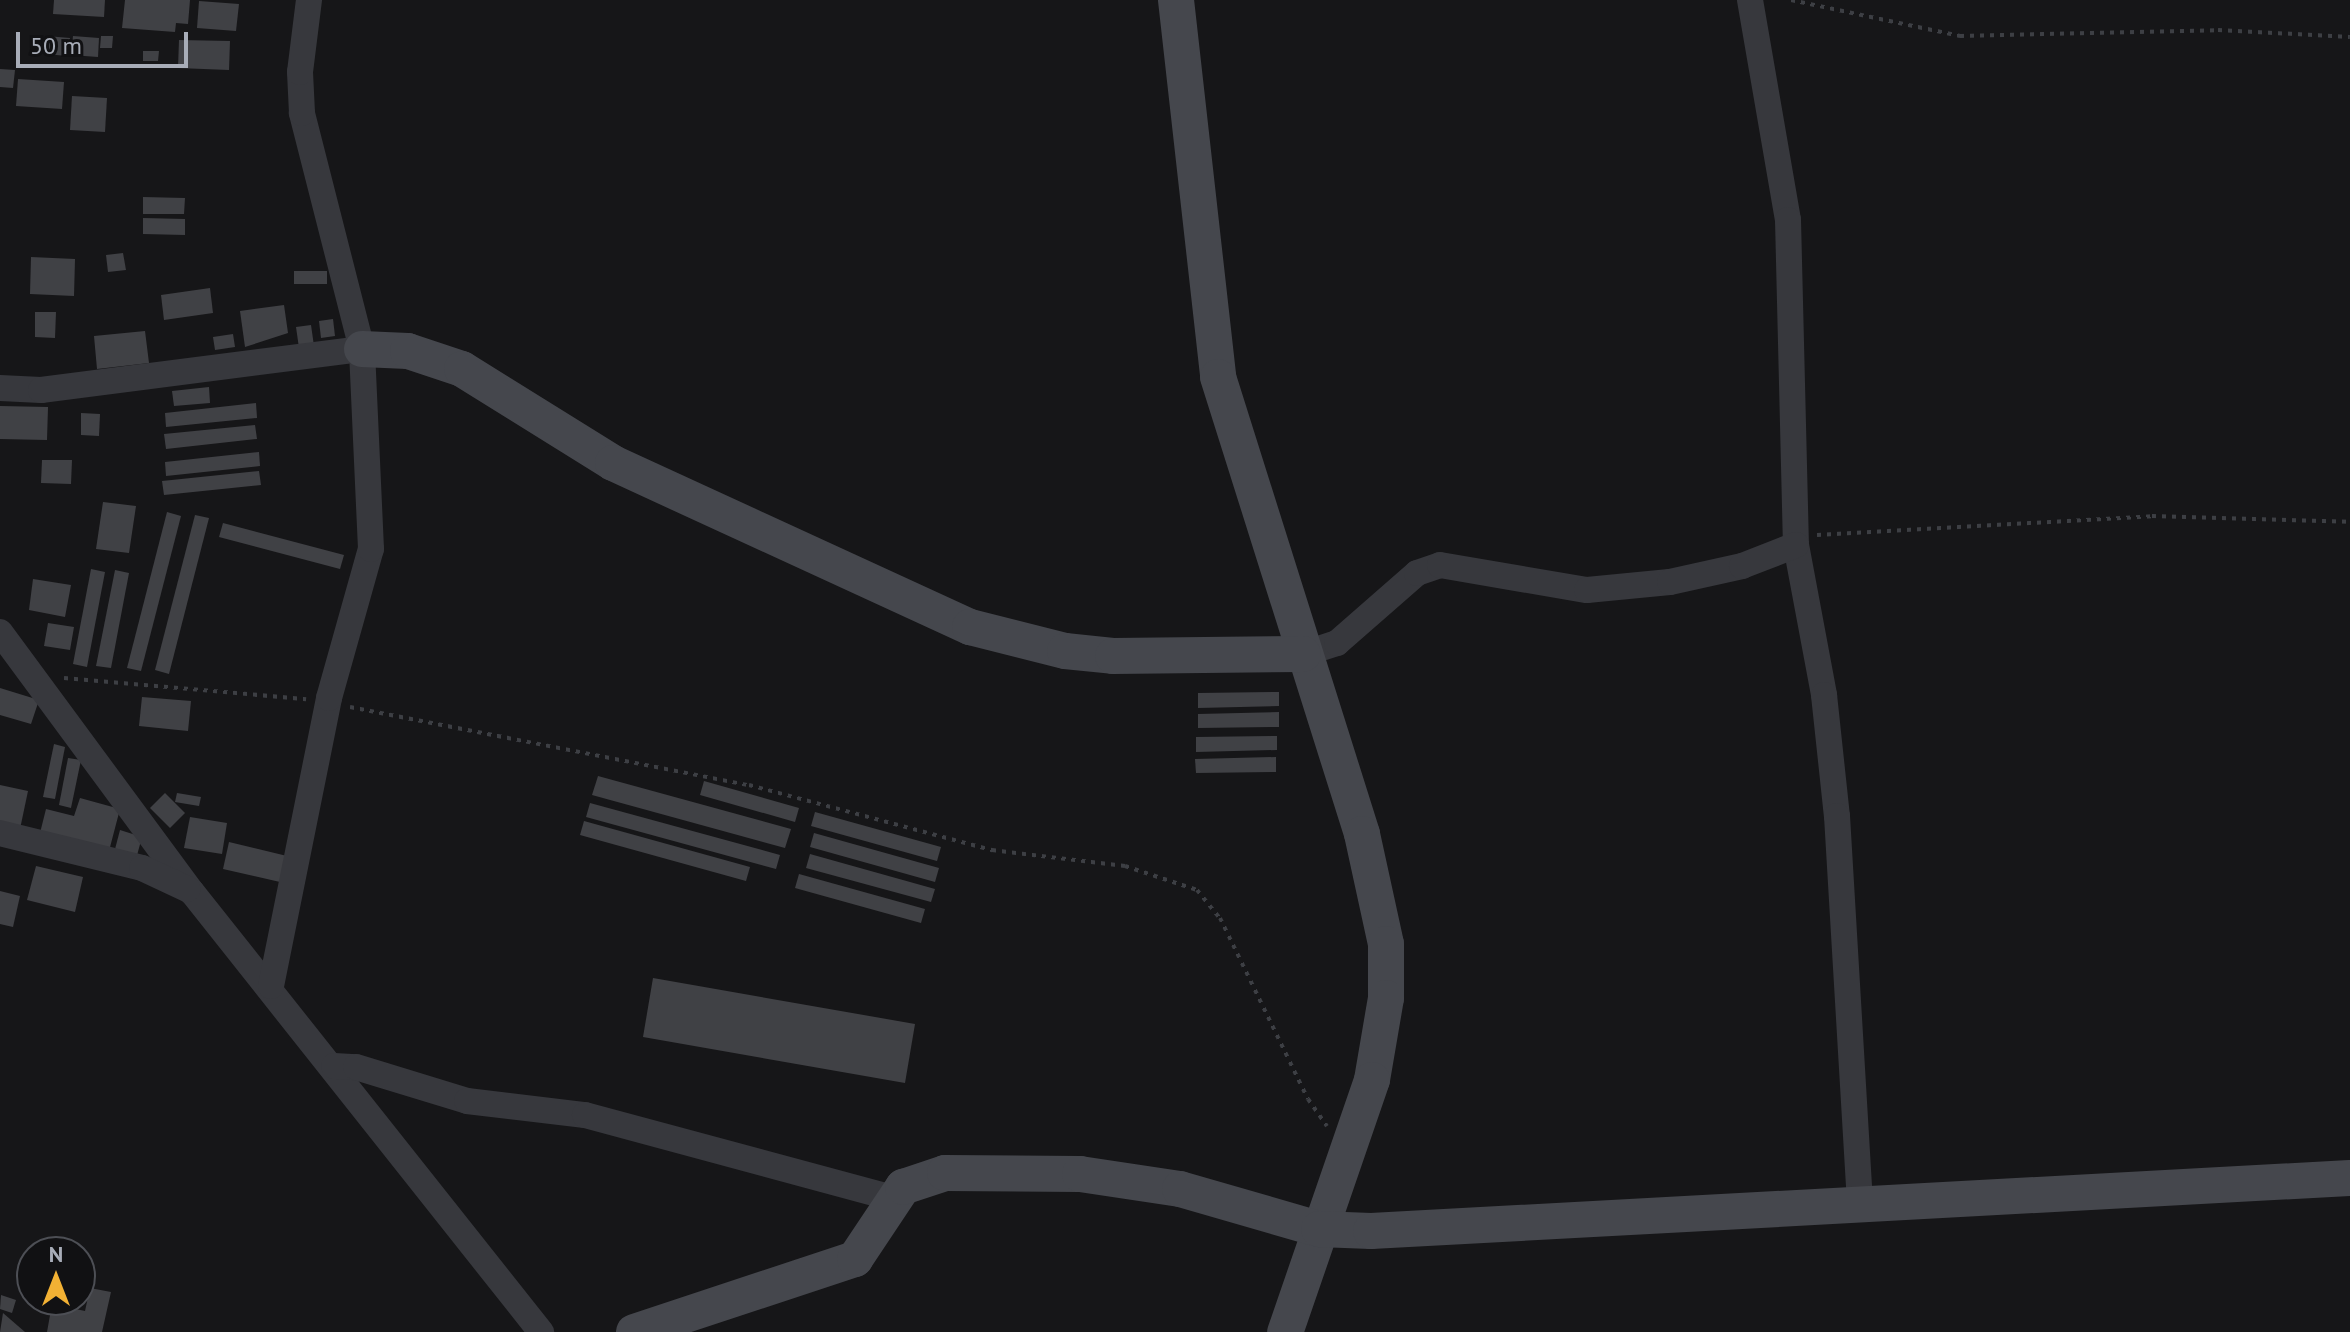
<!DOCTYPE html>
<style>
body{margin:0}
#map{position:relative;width:2350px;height:1332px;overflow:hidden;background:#161618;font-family:"PT Sans",sans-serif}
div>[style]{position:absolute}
.building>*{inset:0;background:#404145}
.path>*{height:4px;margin-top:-2px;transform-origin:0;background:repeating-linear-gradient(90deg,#3d3f44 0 4px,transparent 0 10px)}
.street>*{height:26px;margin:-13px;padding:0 13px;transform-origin:13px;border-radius:13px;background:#37383d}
.secondary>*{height:36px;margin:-18px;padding:0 18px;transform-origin:18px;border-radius:18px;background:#45474d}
span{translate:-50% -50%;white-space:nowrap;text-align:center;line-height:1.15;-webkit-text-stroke:8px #111113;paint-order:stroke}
.north{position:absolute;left:16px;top:1236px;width:80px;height:80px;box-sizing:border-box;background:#111113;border:2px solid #4d4f55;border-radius:50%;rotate:0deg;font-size:22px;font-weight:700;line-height:32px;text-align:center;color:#a8adb8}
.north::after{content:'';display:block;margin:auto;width:28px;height:36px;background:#f2b134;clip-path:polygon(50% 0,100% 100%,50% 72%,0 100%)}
.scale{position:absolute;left:16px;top:32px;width:172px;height:36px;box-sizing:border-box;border:4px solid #a8adb8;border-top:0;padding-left:10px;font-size:24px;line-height:28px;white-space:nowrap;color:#a8adb8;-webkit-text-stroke:6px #111113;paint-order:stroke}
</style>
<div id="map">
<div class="building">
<div style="clip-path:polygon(54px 0,105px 0,104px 17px,53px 14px)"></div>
<div style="clip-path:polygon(125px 0,190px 0,188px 24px,176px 23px,175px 32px,122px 28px)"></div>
<div style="clip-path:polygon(199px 1px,239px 4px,236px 31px,197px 28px)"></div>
<div style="clip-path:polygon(46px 36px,70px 38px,68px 56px,45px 54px)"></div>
<div style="clip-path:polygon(73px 36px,99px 38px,98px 57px,71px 55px)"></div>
<div style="clip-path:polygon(101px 36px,113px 36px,112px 48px,100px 48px)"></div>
<div style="clip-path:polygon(179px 40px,230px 41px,229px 70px,178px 68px)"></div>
<div style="clip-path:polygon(143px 51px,159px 51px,158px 61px,143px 61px)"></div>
<div style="clip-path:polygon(0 69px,15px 70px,13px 88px,0 87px)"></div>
<div style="clip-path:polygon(18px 79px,64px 82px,62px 109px,16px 106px)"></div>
<div style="clip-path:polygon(72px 96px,107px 98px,105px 132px,70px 130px)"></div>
<div style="clip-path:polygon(143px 197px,185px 198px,184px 214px,143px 214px)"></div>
<div style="clip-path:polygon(143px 218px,185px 219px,185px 235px,143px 234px)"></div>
<div style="clip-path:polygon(123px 253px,126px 270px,108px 272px,106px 255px)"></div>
<div style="clip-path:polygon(31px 257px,75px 259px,74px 296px,30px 294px)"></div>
<div style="clip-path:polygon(294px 271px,327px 271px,327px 284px,294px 284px)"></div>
<div style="clip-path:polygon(210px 288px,213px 313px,164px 320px,161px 295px)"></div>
<div style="clip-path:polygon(284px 305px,288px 333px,245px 347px,240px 311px)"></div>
<div style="clip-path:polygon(35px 312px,56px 312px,55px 338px,35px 337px)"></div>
<div style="clip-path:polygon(333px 319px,335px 336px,321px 338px,319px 321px)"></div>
<div style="clip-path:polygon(311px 325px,314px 346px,299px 348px,296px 327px)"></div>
<div style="clip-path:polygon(145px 331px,149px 363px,97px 369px,94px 336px)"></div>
<div style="clip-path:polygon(233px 334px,235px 347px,215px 350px,213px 337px)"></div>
<div style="clip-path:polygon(209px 387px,210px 403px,174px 406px,172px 391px)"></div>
<div style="clip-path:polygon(256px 403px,257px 418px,166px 427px,165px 413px)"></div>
<div style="clip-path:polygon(0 406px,48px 407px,47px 440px,0 439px)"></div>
<div style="clip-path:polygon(81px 413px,100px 414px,99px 436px,81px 435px)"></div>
<div style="clip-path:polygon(255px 425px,257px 439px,166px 449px,164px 434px)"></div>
<div style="clip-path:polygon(259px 452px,260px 466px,166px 476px,165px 462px)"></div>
<div style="clip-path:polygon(42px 460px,72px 460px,71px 484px,41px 483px)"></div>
<div style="clip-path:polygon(259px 471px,261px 485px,164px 495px,162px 481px)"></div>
<div style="clip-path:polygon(103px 502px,136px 506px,129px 553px,96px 549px)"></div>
<div style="clip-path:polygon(167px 512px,181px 516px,141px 671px,127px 668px)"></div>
<div style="clip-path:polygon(195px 515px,209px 518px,169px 674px,155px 670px)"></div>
<div style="clip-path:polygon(223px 523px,344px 555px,340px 569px,219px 537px)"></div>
<div style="clip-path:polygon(91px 569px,105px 572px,87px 667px,73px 664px)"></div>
<div style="clip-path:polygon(115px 570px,129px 573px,111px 668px,96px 666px)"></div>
<div style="clip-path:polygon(33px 579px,71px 585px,65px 617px,29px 610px)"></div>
<div style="clip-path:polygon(48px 623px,74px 627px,70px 650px,44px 646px)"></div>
<div style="clip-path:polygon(0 688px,39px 700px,31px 724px,0 715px)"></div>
<div style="clip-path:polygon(1279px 692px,1279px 706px,1198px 708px,1198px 693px)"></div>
<div style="clip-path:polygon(142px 697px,191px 701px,188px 731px,139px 726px)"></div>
<div style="clip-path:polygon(1279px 712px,1279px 727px,1198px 728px,1198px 714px)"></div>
<div style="clip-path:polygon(1277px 736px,1277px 750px,1196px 752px,1196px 737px)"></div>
<div style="clip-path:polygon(54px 744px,65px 747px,55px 799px,43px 797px)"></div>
<div style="clip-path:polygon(1276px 757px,1276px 772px,1196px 773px,1195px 759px)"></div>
<div style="clip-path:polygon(68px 758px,81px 760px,71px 808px,59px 805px)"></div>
<div style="clip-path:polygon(598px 776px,791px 829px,785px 848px,592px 795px)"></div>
<div style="clip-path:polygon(704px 781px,799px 808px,795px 822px,700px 795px)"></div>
<div style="clip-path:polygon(0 785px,28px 791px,20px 829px,0 825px)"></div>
<div style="clip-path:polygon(165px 793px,185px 813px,170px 828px,150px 808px)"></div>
<div style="clip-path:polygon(177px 793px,201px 797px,199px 806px,175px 802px)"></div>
<div style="clip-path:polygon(80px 798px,120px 809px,109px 851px,40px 833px,46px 809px,74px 816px)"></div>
<div style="clip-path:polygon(590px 803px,780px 855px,776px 869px,586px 817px)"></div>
<div style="clip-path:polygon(815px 812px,941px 847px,937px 861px,811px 826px)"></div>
<div style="clip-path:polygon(190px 817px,227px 823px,222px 854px,184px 848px)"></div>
<div style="clip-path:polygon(584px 821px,750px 867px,746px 881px,580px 835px)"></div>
<div style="clip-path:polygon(120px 830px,142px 837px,136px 859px,114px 853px)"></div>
<div style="clip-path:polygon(814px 833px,939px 868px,935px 882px,810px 847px)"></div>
<div style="clip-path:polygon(229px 842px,287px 856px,280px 882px,223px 869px)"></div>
<div style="clip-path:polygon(810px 854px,935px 889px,931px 902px,806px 868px)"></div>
<div style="clip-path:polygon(36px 866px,83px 877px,75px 912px,27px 900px)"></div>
<div style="clip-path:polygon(799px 874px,925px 909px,921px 923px,795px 888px)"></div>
<div style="clip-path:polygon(0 891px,20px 896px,13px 927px,0 924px)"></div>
<div style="clip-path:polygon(653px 978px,915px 1024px,905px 1083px,643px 1037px)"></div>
<div style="clip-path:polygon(90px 1288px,111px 1292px,102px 1332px,47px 1332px,52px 1304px,85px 1311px)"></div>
<div style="clip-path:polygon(1px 1295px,16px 1300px,12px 1313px,0 1309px)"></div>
<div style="clip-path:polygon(3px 1313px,25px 1332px,0 1332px)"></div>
</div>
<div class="path">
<div style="left:1791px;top:0;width:173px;rotate:12deg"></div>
<div style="left:1960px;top:36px;width:258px;rotate:-1.3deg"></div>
<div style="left:2218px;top:30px;width:132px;rotate:3deg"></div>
<div style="left:1817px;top:535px;width:336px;rotate:-3.2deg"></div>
<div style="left:2152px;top:516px;width:198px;rotate:1.7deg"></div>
<div style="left:64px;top:678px;width:243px;rotate:5deg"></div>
<div style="left:350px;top:707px;width:407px;rotate:11.1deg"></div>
<div style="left:749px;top:785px;width:252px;rotate:15deg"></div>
<div style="left:992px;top:850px;width:134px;rotate:6.9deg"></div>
<div style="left:1125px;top:866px;width:76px;rotate:18.4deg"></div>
<div style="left:1197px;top:890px;width:36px;rotate:51deg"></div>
<div style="left:1220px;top:918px;width:201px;rotate:64.1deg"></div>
<div style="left:1308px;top:1099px;width:33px;rotate:55deg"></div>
</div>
<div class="street">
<div style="left:1750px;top:0;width:223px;rotate:80.2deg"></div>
<div style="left:1788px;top:220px;width:325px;rotate:88.6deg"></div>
<div style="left:1796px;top:545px;width:153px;rotate:79.4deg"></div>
<div style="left:1824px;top:695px;width:122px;rotate:83.9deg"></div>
<div style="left:1837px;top:816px;width:385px;rotate:86.6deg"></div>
<div style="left:0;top:388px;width:41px;rotate:2.8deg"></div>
<div style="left:41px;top:390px;width:324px;rotate:-7.3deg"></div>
<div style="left:362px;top:349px;width:244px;rotate:-104.3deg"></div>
<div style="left:302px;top:113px;width:41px;rotate:-92.8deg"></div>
<div style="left:300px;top:72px;width:73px;rotate:-82.9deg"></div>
<div style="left:0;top:632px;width:323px;rotate:53.6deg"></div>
<div style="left:192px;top:892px;width:562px;rotate:51.58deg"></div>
<div style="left:1303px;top:654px;width:36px;rotate:-18deg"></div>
<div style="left:1337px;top:643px;width:106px;rotate:-41.2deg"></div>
<div style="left:1417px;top:573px;width:24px;rotate:-19deg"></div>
<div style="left:1440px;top:565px;width:149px;rotate:9.7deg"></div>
<div style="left:1587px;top:590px;width:83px;rotate:-5.5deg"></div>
<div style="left:1670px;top:582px;width:74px;rotate:-12.5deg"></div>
<div style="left:1742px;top:566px;width:58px;rotate:-21.3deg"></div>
<div style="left:0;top:833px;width:146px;rotate:13.8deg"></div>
<div style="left:142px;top:868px;width:50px;rotate:25deg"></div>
<div style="left:271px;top:986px;width:294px;rotate:-78.6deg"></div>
<div style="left:329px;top:698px;width:155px;rotate:-74.3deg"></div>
<div style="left:371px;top:549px;width:200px;rotate:-92.6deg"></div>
<div style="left:334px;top:1066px;width:22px;rotate:3deg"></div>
<div style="left:356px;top:1067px;width:116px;rotate:17deg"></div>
<div style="left:467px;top:1101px;width:119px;rotate:6.8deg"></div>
<div style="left:585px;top:1115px;width:319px;rotate:15.1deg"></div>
</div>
<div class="secondary">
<div style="left:1176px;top:0;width:379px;rotate:83.6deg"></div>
<div style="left:1218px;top:377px;width:479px;rotate:72.5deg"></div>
<div style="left:1362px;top:834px;width:113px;rotate:77.7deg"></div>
<div style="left:1386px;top:944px;width:54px;rotate:90deg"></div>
<div style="left:1386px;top:998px;width:83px;rotate:99.7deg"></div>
<div style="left:1372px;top:1080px;width:267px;rotate:109deg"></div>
<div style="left:362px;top:349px;width:46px;rotate:2.5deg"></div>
<div style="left:408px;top:351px;width:57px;rotate:18.4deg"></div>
<div style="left:462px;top:369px;width:178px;rotate:31.9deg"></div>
<div style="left:613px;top:463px;width:393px;rotate:24.7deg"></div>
<div style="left:970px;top:627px;width:98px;rotate:14.2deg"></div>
<div style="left:1065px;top:651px;width:48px;rotate:5.9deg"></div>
<div style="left:1113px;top:656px;width:190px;rotate:-0.6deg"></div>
<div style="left:634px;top:1332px;width:233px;rotate:-18.3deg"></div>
<div style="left:855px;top:1259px;width:87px;rotate:-56.3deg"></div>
<div style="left:903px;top:1187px;width:44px;rotate:-18.4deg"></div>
<div style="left:945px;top:1173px;width:135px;rotate:0.4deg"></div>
<div style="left:1080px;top:1174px;width:101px;rotate:8.5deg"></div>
<div style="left:1180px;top:1189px;width:145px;rotate:16.1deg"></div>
<div style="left:1319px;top:1229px;width:52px;rotate:2.2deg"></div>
<div style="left:1371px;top:1231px;width:980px;rotate:-3.1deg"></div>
</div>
<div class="north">N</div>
<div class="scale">50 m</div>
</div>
